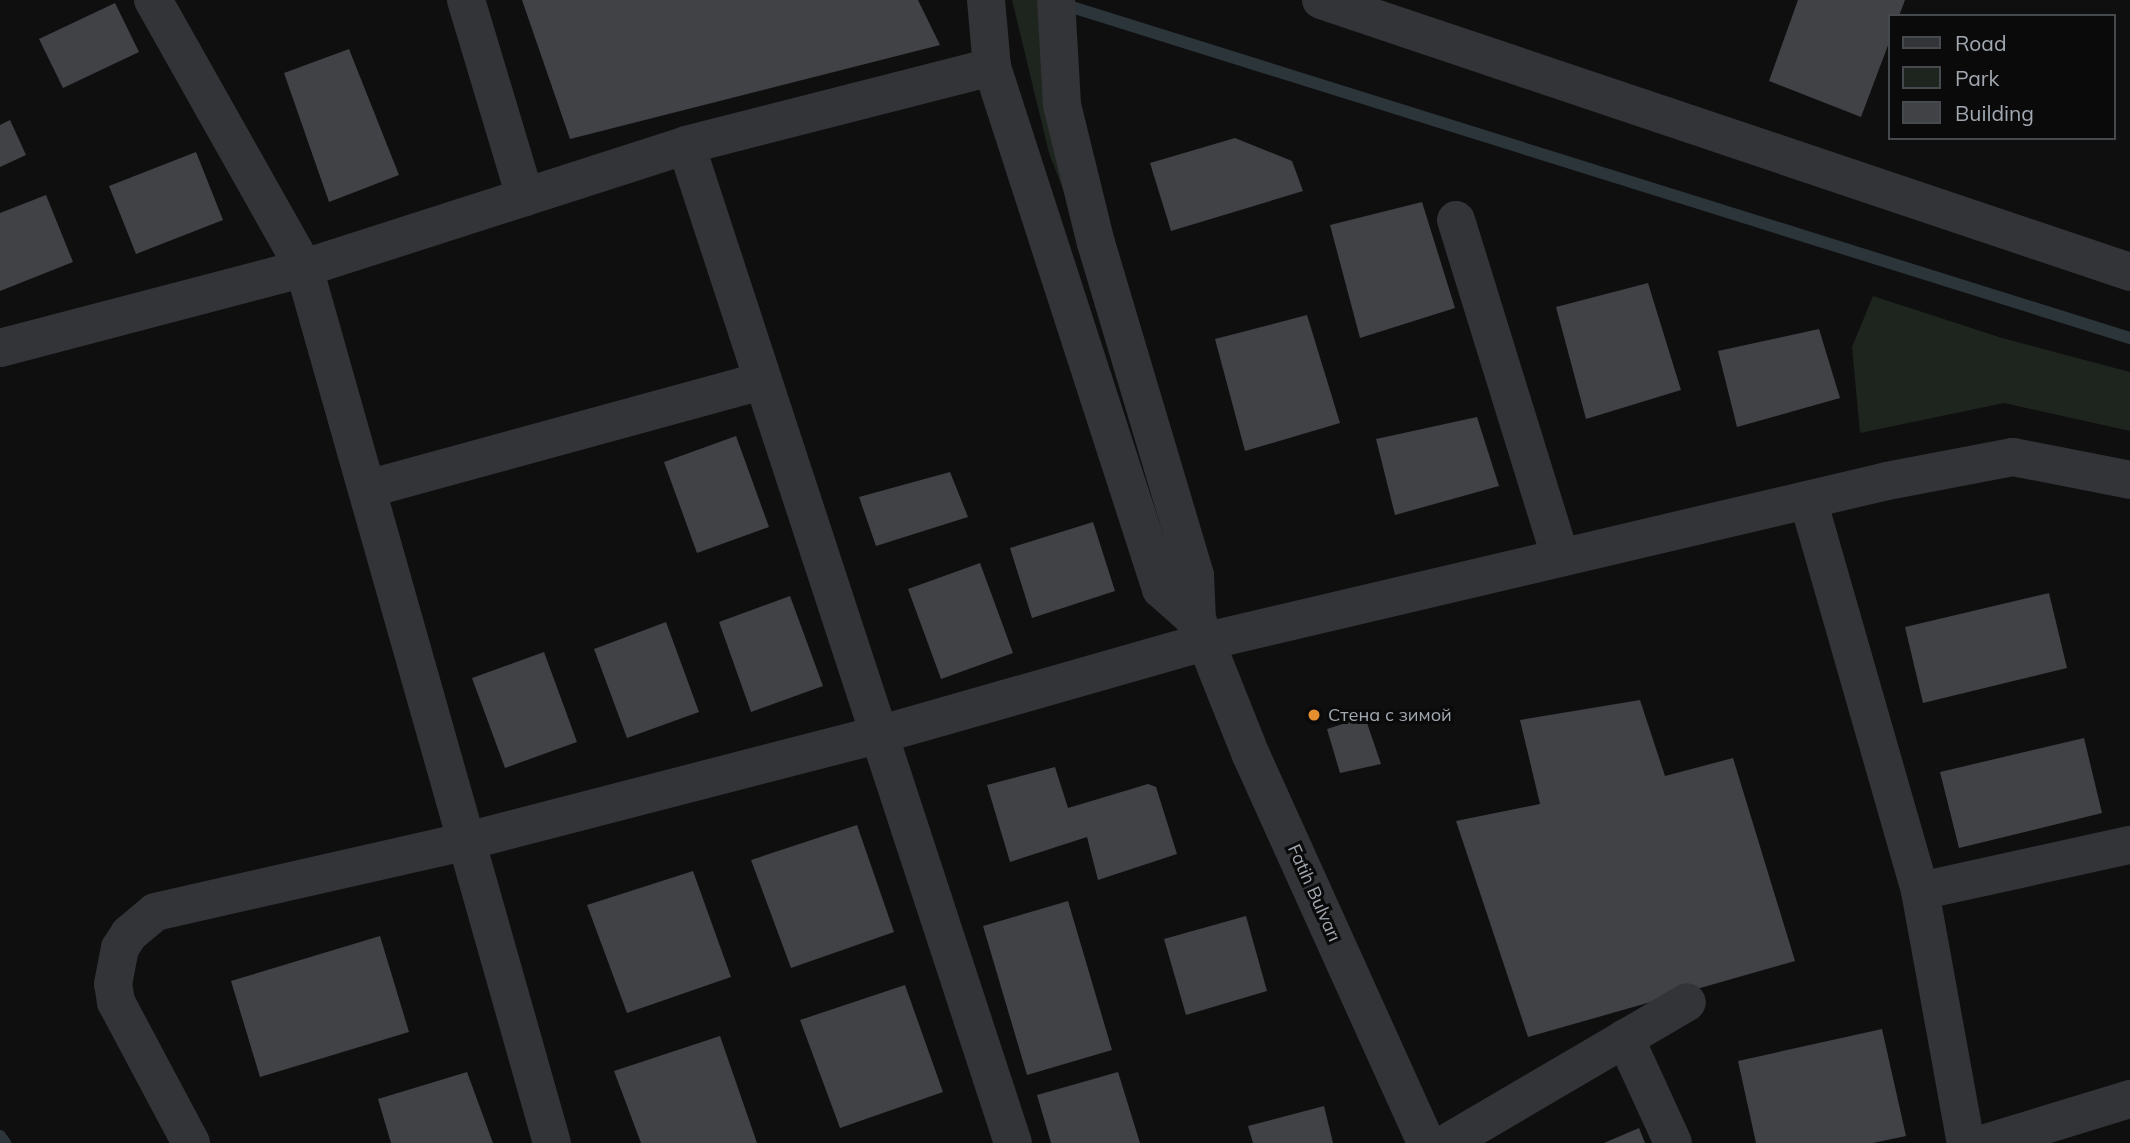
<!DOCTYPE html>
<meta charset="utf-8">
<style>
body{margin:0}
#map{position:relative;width:2130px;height:1143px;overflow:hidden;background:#0f0f10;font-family:Mulish,sans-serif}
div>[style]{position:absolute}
.green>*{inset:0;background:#1e241e}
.stream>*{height:12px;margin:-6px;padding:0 6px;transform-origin:6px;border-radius:6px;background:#2b353a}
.building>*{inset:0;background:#404246}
.minor>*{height:38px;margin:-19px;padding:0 19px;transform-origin:19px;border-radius:19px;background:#323437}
.dots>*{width:19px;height:19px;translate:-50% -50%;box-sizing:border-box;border:4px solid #0a0a0b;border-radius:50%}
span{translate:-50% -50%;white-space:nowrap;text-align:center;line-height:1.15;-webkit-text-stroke:6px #0a0a0b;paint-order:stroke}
.poi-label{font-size:18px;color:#a1a8b0}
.left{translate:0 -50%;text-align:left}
.street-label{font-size:18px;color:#a1a8b0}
.legend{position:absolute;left:1888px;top:14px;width:228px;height:126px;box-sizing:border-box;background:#0a0a0b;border:2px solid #46494d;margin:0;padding:9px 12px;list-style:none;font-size:21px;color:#a1a8b0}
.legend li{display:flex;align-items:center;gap:14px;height:35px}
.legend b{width:35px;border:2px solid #46494d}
</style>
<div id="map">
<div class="green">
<div style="clip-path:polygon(1012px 0,1044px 0,1073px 216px,1049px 153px)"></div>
<div style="clip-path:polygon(1873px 296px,2002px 338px,2130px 372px,2130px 431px,2004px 403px,1860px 433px,1852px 347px)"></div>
</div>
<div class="stream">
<div style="left:1059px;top:3px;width:1122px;rotate:17.37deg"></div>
<div style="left:0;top:1136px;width:9px;rotate:54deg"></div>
</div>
<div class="building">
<div style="clip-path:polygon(522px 0,918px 0,940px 45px,570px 139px)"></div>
<div style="clip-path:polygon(1798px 0,1905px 0,1899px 16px,1890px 16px,1890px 40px,1861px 117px,1769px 81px)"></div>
<div style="clip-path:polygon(115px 3px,139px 52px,63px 88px,39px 39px)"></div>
<div style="clip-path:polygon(349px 49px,399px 175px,329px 202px,284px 73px)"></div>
<div style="clip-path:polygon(10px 120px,26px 155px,0 167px,0 125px)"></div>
<div style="clip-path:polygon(1235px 138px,1292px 161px,1303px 191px,1171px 231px,1150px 163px)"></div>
<div style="clip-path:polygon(196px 152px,223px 220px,136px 254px,109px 186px)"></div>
<div style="clip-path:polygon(46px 195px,73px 262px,0 291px,0 213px)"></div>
<div style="clip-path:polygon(1422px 202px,1455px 308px,1360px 338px,1330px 225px)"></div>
<div style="clip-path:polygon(1648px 283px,1681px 390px,1586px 419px,1556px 307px)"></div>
<div style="clip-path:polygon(1307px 315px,1340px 423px,1245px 451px,1215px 339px)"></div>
<div style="clip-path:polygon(1819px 329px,1840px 398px,1737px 427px,1718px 351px)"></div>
<div style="clip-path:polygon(1477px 417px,1499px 486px,1395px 515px,1376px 439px)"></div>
<div style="clip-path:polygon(736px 436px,769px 527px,697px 553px,664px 462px)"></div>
<div style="clip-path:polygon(950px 472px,968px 517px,876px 546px,859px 497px)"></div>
<div style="clip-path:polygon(1093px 522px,1115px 591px,1032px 618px,1010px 548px)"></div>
<div style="clip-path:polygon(980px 563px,1013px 653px,941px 679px,908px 589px)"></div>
<div style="clip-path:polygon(2049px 593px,2067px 668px,1923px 703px,1905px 627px)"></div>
<div style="clip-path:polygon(790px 596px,823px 686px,751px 712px,719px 622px)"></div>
<div style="clip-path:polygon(666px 622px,699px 712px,627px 738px,594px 649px)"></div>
<div style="clip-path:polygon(544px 652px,577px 742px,505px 768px,472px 678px)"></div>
<div style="clip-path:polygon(1640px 700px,1665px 776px,1733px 758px,1795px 961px,1528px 1037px,1456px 821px,1540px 804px,1520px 720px)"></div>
<div style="clip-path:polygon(1365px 717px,1381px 764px,1340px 773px,1327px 729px)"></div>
<div style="clip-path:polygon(2084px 738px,2102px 813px,1959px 848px,1940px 772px)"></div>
<div style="clip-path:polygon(1055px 767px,1068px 808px,1148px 784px,1156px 787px,1177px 854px,1098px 880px,1087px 837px,1010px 862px,987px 785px)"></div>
<div style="clip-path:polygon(857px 825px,894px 932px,791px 968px,751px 860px)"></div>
<div style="clip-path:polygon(693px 871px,731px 977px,627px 1013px,587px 905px)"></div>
<div style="clip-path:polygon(1068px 901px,1112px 1050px,1027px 1075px,983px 926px)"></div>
<div style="clip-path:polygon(1246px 916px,1267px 991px,1186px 1015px,1164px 939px)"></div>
<div style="clip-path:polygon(380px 936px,409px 1032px,260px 1077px,231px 981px)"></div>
<div style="clip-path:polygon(905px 985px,943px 1092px,840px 1128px,800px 1020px)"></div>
<div style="clip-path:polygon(1882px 1029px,1906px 1136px,1873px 1143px,1756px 1143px,1738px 1061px)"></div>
<div style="clip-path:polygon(720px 1036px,757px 1143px,641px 1143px,614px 1071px)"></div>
<div style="clip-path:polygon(467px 1072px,493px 1143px,391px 1143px,378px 1099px)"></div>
<div style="clip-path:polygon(1118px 1072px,1140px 1143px,1051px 1143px,1037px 1095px)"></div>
<div style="clip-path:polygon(1324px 1106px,1333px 1143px,1253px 1143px,1248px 1126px)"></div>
<div style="clip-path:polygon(1639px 1128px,1645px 1143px,1604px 1143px)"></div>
</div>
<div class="minor">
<div style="left:153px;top:0;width:308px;rotate:60.6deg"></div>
<div style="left:304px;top:268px;width:909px;rotate:74.18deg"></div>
<div style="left:466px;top:0;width:206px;rotate:73.3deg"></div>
<div style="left:986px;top:0;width:67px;rotate:84.9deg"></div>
<div style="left:992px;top:67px;width:549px;rotate:72.06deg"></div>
<div style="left:1161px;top:589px;width:50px;rotate:41.7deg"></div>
<div style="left:1198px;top:622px;width:143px;rotate:68.3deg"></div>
<div style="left:1251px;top:755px;width:426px;rotate:65.7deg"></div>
<div style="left:1056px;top:0;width:105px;rotate:86.7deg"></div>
<div style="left:1062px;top:105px;width:142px;rotate:76.2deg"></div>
<div style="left:1096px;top:243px;width:346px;rotate:73.4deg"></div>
<div style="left:1195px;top:575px;width:46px;rotate:87.5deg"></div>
<div style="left:1321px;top:0;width:854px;rotate:18.58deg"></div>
<div style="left:686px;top:145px;width:1050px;rotate:71.86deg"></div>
<div style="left:1456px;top:220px;width:351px;rotate:72.8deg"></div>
<div style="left:0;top:348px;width:314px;rotate:-14.7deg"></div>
<div style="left:304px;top:268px;width:401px;rotate:-17.8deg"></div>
<div style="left:686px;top:145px;width:316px;rotate:-14.3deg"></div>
<div style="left:367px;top:489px;width:410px;rotate:-15.3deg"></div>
<div style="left:1808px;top:500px;width:407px;rotate:74deg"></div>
<div style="left:1920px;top:891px;width:256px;rotate:79.7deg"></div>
<div style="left:1920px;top:891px;width:215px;rotate:-12.4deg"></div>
<div style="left:1625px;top:1038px;width:115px;rotate:65.4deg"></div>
<div style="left:191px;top:1143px;width:160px;rotate:-118deg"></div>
<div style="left:116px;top:1002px;width:18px;rotate:-99deg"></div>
<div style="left:113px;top:984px;width:37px;rotate:-79deg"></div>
<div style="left:120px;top:948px;width:17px;rotate:-57deg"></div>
<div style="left:129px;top:934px;width:34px;rotate:-40deg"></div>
<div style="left:155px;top:912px;width:320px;rotate:-12.8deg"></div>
<div style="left:467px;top:841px;width:424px;rotate:-14.5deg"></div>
<div style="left:878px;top:735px;width:342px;rotate:-15.9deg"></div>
<div style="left:1207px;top:641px;width:699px;rotate:-13.24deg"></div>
<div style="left:1887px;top:481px;width:128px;rotate:-10.8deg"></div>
<div style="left:2013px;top:457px;width:119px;rotate:11.1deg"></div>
<div style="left:1447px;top:1143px;width:278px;rotate:-30.4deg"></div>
<div style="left:1986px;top:1143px;width:151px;rotate:-17deg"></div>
</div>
<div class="dots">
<div style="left:1314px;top:715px;background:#e68f31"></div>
</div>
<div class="poi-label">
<span class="left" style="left:1328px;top:715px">Стена с зимой</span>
</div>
<div class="street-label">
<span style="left:1314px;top:893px;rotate:66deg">Fatih Bulvarı</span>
</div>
<ul class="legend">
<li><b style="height:9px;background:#323437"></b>Road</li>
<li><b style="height:19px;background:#1e241e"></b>Park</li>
<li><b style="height:19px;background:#404246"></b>Building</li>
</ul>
</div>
